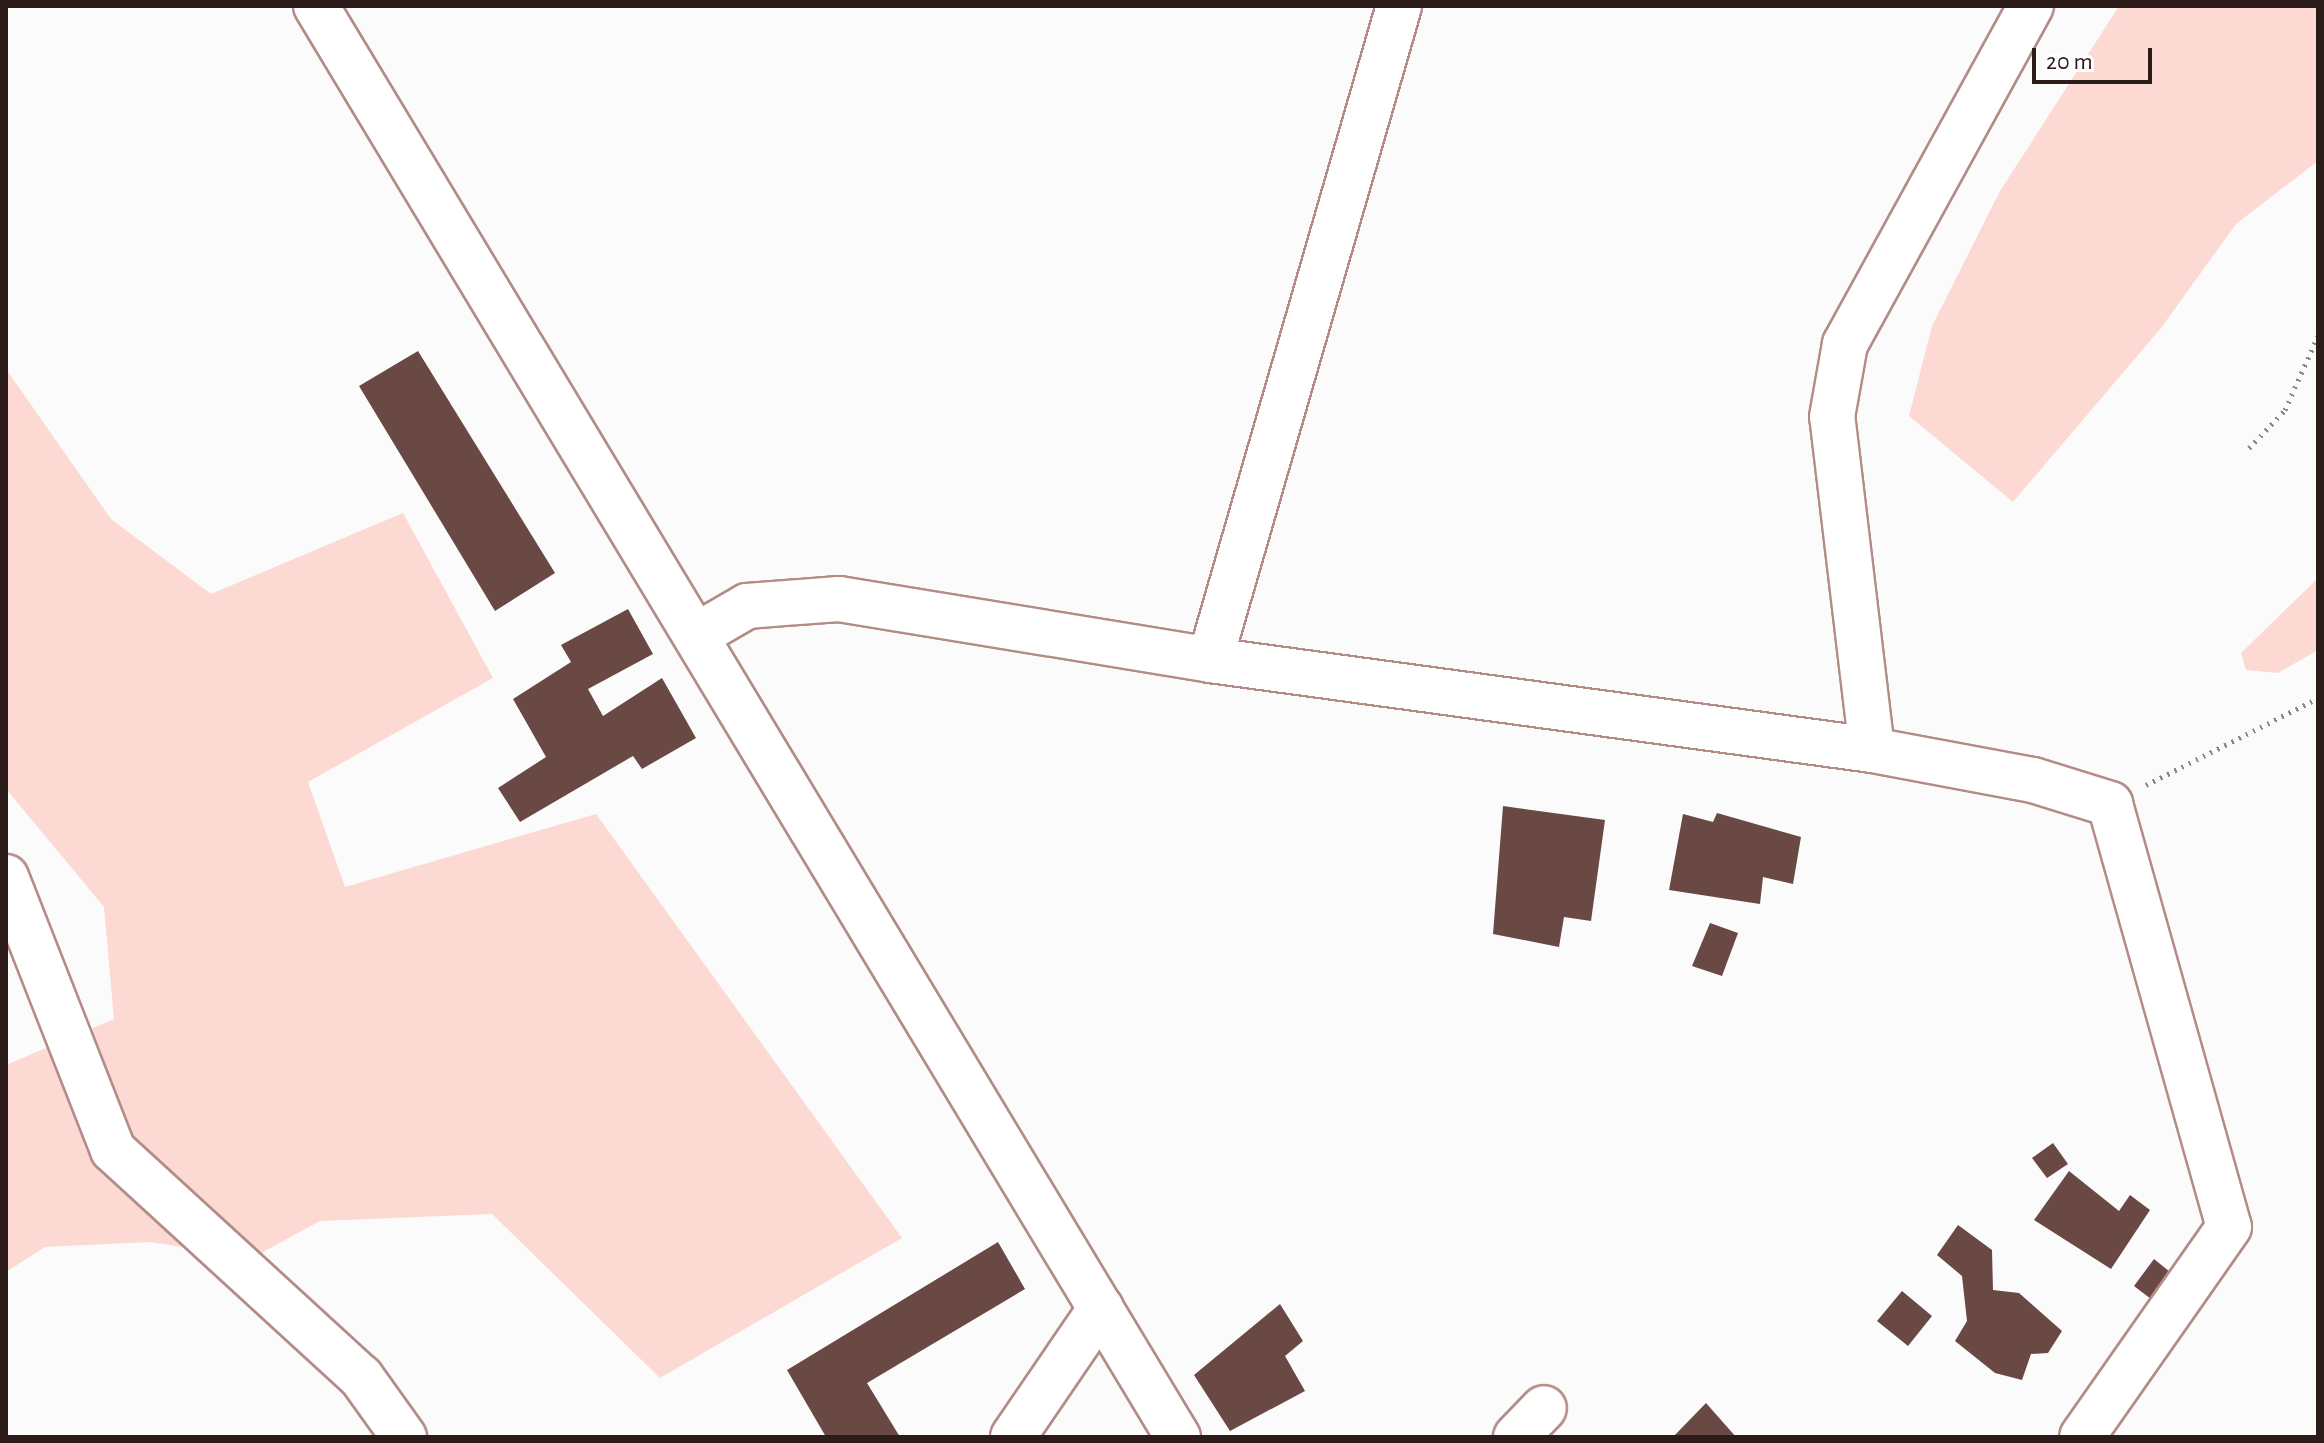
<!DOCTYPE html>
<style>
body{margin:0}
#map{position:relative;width:2324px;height:1443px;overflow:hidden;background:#fbfbfb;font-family:"Alegreya Sans",sans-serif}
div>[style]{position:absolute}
.green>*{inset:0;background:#fdd9d4}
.building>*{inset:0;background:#6a4844}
.path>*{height:5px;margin-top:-2.5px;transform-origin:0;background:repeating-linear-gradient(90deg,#8d8584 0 2px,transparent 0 8px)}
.roads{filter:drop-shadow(2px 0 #b38c87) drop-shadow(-2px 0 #b38c87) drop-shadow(0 2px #b38c87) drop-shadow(0 -2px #b38c87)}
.minor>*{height:44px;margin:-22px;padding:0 22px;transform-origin:22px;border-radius:22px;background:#fff}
span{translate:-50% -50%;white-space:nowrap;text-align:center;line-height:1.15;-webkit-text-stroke:8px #fff;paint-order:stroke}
.frame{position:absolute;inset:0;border:8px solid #2b1c1a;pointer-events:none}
.scale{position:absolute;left:2032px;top:48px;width:120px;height:36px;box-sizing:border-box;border:4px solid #2b1c1a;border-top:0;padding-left:10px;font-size:24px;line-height:28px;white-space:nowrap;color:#2b1c1a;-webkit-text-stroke:6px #fff;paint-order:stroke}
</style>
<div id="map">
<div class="green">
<div style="clip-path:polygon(2119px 6px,2318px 6px,2318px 161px,2236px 224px,2161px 328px,2013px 502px,1909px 416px,1932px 326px,2000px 191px)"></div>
<div style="clip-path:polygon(6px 369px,111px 519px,211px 594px,403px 513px,493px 678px,308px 782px,345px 887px,596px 814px,902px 1238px,660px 1378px,492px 1214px,320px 1221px,252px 1258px,150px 1242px,45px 1247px,6px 1272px,6px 1065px,114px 1019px,104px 907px,6px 789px)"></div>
<div style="clip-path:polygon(2318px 578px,2318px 650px,2278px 673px,2246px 670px,2241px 653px)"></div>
</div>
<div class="building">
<div style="clip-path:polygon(418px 351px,555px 573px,495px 611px,359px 386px)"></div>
<div style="clip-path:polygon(628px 609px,653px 654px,588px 689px,603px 716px,662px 678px,696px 738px,642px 769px,633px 756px,520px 822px,498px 788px,546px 757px,513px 699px,571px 662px,561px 645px)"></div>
<div style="clip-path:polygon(1503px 806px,1605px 820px,1591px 921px,1564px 917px,1559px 947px,1493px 934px)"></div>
<div style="clip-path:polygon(1717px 813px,1801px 837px,1793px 884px,1763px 877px,1760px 904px,1669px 890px,1683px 814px,1713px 822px)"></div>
<div style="clip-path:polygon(1710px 923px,1738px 933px,1722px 976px,1692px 966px)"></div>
<div style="clip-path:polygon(2053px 1143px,2068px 1164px,2047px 1178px,2032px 1158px)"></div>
<div style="clip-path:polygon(2069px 1171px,2119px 1211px,2130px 1195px,2150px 1210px,2111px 1269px,2034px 1220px)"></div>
<div style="clip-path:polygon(1958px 1225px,1992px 1250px,1993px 1290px,2019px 1293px,2062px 1331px,2048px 1353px,2031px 1354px,2022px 1380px,1995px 1373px,1955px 1341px,1967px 1321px,1962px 1276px,1937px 1255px)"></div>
<div style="clip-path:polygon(998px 1242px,1025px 1289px,867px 1383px,900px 1437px,826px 1437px,787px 1370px)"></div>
<div style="clip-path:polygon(2154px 1259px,2175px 1276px,2155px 1302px,2134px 1286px)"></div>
<div style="clip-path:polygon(1902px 1291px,1932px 1316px,1908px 1346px,1877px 1321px)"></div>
<div style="clip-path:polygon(1280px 1304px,1303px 1341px,1285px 1356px,1305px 1391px,1230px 1431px,1194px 1375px)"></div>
<div style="clip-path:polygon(1706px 1403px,1736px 1437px,1673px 1437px)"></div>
</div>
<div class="path">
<div style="left:2249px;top:448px;width:52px;rotate:-46.5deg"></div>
<div style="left:2285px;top:410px;width:81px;rotate:-66deg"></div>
<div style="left:2146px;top:785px;width:193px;rotate:-26.8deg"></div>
</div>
<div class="roads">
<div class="minor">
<div style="left:316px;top:6px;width:1671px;rotate:58.94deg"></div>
<div style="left:697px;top:635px;width:58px;rotate:-30.1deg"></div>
<div style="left:747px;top:606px;width:92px;rotate:-4.4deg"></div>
<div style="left:839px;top:599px;width:376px;rotate:9.3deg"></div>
<div style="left:1210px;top:660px;width:668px;rotate:7.74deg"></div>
<div style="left:1872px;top:750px;width:164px;rotate:10.6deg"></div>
<div style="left:2033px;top:780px;width:81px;rotate:17.3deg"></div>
<div style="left:2110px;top:804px;width:439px;rotate:74.3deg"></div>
<div style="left:2229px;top:1227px;width:256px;rotate:125deg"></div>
<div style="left:1210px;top:660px;width:681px;rotate:-73.88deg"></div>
<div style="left:1872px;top:750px;width:335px;rotate:-96.8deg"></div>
<div style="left:1832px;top:417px;width:74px;rotate:-79.9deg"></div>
<div style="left:1845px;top:344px;width:386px;rotate:-61.2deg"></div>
<div style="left:6px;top:877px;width:293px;rotate:68.6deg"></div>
<div style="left:113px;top:1150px;width:336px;rotate:42.5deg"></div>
<div style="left:361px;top:1377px;width:74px;rotate:54.4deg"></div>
<div style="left:1013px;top:1437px;width:156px;rotate:-55.7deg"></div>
<div style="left:1516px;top:1437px;width:40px;rotate:-46deg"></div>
</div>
</div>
<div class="frame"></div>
<div class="scale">20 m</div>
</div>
